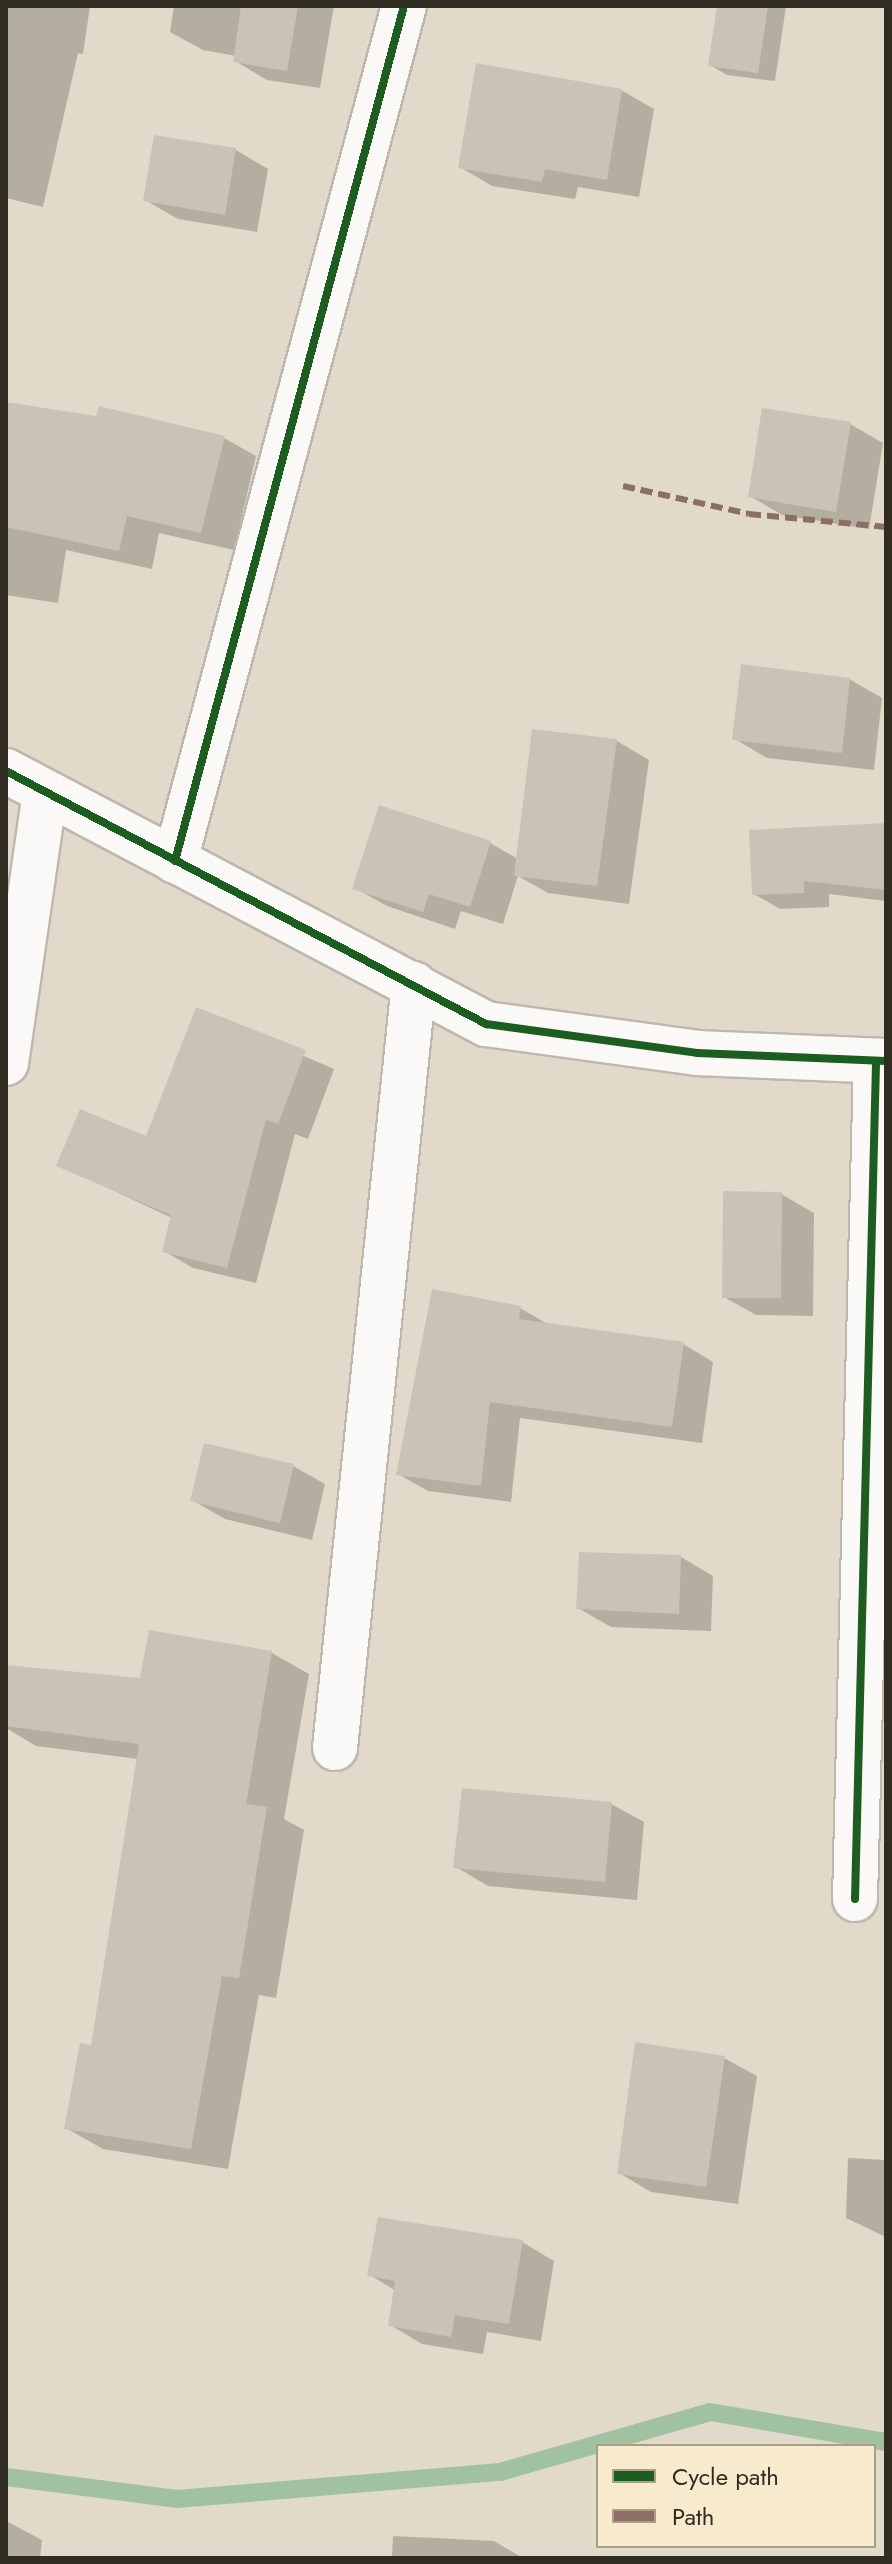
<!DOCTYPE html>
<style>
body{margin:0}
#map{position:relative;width:892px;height:2564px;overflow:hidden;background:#e1daca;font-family:Jost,sans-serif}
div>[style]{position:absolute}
.shadow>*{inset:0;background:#0003}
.stream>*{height:18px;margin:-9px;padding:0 9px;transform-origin:9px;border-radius:9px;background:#a1c2a1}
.building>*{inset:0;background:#cbc2b7}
.roads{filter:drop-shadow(2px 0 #beb8ac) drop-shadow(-2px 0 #beb8ac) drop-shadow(0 2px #beb8ac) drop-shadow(0 -2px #beb8ac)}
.minor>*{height:44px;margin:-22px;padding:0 22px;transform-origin:22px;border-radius:22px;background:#faf9f7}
.quiet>*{height:6px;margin-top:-3px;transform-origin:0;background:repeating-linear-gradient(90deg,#8d6e63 0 12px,transparent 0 18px)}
.cycleway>*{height:8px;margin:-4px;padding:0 4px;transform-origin:4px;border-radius:4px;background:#1b5e20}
span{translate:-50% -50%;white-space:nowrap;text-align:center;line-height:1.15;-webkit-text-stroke:8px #f8ebcd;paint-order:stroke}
.frame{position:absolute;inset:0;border:8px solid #312c21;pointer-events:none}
.legend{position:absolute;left:596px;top:2444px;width:280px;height:104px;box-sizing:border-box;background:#f8ebcd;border:2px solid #a89f88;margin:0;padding:10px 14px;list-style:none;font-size:24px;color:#312c21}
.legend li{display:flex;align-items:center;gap:16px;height:40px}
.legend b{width:40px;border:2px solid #a89f88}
</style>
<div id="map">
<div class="shadow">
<div style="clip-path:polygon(6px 6px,90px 6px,83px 54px,78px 53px,43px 207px,6px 198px)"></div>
<div style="clip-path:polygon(174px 6px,334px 6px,320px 88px,267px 80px,235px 61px,236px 56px,203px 50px,170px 32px)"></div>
<div style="clip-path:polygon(719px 6px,786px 6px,775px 81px,727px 75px,710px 65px)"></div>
<div style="clip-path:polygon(621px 90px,654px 109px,639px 197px,578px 187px,575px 199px,492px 186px,460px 167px)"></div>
<div style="clip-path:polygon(155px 137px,236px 150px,268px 169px,257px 232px,178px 219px,145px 200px)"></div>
<div style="clip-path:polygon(6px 405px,224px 438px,256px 456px,234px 550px,159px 533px,152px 569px,66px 550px,58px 603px,6px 595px)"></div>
<div style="clip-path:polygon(850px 424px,883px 443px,869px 529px,782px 515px,750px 496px)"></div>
<div style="clip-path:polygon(849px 679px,882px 698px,874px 770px,767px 758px,735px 739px)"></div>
<div style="clip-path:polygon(617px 741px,649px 760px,629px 904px,548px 893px,518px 876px,503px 924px,461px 911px,455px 929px,387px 906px,355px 888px,490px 843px,518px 859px)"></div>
<div style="clip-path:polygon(886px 825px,886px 901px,829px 894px,829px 907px,780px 909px,754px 894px)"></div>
<div style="clip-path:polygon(197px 1010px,334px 1069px,308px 1139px,295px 1134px,256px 1283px,193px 1268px,164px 1251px,172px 1218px,59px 1165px,147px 1139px)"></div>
<div style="clip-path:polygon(781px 1194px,814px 1213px,813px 1316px,756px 1315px,724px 1297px)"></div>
<div style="clip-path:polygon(520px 1308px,551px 1326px,683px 1344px,713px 1362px,702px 1443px,520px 1418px,511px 1502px,428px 1491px,398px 1474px)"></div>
<div style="clip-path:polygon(293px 1466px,325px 1484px,312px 1540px,225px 1519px,192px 1500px)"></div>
<div style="clip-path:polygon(681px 1557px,713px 1576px,711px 1631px,611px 1627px,578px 1608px)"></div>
<div style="clip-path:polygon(150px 1632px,272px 1653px,309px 1674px,284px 1819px,304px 1830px,276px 1998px,259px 1995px,228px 2169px,103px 2149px,66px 2128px,92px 2047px,138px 1759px,36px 1746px,6px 1728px,6px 1667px,142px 1681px)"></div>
<div style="clip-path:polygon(611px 1804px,644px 1822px,637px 1900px,488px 1886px,456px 1867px)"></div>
<div style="clip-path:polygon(724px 2058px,757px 2076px,738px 2204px,651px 2192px,619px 2173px)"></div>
<div style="clip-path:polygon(848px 2158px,886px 2160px,886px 2237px,846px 2218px)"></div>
<div style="clip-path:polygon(522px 2242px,554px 2261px,541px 2341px,487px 2332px,483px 2354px,422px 2344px,390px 2325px,396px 2291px,370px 2275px)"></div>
<div style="clip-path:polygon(6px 2521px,42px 2540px,40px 2558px,6px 2558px)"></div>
<div style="clip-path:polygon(393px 2536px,494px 2541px,523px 2558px,392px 2558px)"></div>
</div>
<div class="stream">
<div style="left:6px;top:2477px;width:172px;rotate:7.3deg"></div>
<div style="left:177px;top:2499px;width:324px;rotate:-4.8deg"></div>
<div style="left:500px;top:2472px;width:218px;rotate:-15.9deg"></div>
<div style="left:710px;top:2412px;width:179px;rotate:9.7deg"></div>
</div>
<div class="building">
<div style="clip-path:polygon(241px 6px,298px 6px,287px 71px,233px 62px)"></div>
<div style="clip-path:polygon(717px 6px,768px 6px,758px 73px,708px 66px)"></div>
<div style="clip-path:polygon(476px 63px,622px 89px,607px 180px,545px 169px,542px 182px,458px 168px)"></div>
<div style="clip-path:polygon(154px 135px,236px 148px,225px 215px,143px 201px)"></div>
<div style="clip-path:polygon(6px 402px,96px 416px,99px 406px,225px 436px,201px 533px,127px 516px,119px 551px,6px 527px)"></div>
<div style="clip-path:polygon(762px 408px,851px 422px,836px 512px,748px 497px)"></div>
<div style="clip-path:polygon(741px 664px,850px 678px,842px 753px,732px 740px)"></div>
<div style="clip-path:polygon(532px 729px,617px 739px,597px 886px,514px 876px)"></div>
<div style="clip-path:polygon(379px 805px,491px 841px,470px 907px,429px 894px,423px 912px,352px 889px)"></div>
<div style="clip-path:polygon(886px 823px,886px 890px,804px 881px,804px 893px,752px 895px,749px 830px)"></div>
<div style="clip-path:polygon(196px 1007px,306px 1050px,278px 1124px,266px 1119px,227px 1268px,162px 1252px,171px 1215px,56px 1166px,80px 1109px,146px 1136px)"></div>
<div style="clip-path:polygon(723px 1191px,782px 1192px,781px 1298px,722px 1298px)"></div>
<div style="clip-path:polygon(432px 1289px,521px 1306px,519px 1319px,684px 1342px,672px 1427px,490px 1402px,481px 1486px,396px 1475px)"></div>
<div style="clip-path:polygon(204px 1443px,294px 1464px,280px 1523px,190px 1501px)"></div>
<div style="clip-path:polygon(579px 1552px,681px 1555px,679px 1614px,576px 1609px)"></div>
<div style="clip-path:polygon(149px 1630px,272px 1651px,246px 1804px,267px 1807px,239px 1978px,222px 1976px,191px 2149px,64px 2129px,80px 2043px,91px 2045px,139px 1744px,6px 1726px,6px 1665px,140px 1678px)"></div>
<div style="clip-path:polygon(462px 1788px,612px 1802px,605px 1882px,453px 1868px)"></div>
<div style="clip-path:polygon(635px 2042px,725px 2056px,706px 2187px,617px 2174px)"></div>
<div style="clip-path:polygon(378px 2217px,523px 2240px,509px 2324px,455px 2315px,451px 2337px,388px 2326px,395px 2281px,367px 2276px)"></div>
</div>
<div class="roads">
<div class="minor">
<div style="left:6px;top:771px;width:543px;rotate:27.79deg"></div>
<div style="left:486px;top:1024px;width:213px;rotate:7.8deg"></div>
<div style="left:697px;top:1053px;width:189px;rotate:2.4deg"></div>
<div style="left:175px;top:861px;width:885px;rotate:-75.01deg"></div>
<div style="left:6px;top:1063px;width:273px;rotate:-81.8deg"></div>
<div style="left:335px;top:1748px;width:768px;rotate:-84.1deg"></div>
<div style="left:855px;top:1899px;width:838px;rotate:-88.56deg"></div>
</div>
</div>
<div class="quiet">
<div style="left:623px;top:486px;width:129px;rotate:12.5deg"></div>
<div style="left:749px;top:514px;width:138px;rotate:5.4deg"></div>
</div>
<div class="cycleway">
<div style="left:6px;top:771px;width:543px;rotate:27.79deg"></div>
<div style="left:486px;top:1024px;width:213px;rotate:7.8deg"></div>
<div style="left:697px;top:1053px;width:189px;rotate:2.4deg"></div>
<div style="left:175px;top:861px;width:885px;rotate:-75.01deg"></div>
<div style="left:855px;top:1899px;width:838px;rotate:-88.56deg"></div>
</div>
<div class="frame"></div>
<ul class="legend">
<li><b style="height:10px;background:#1b5e20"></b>Cycle path</li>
<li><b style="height:10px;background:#8d6e63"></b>Path</li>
</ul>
</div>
